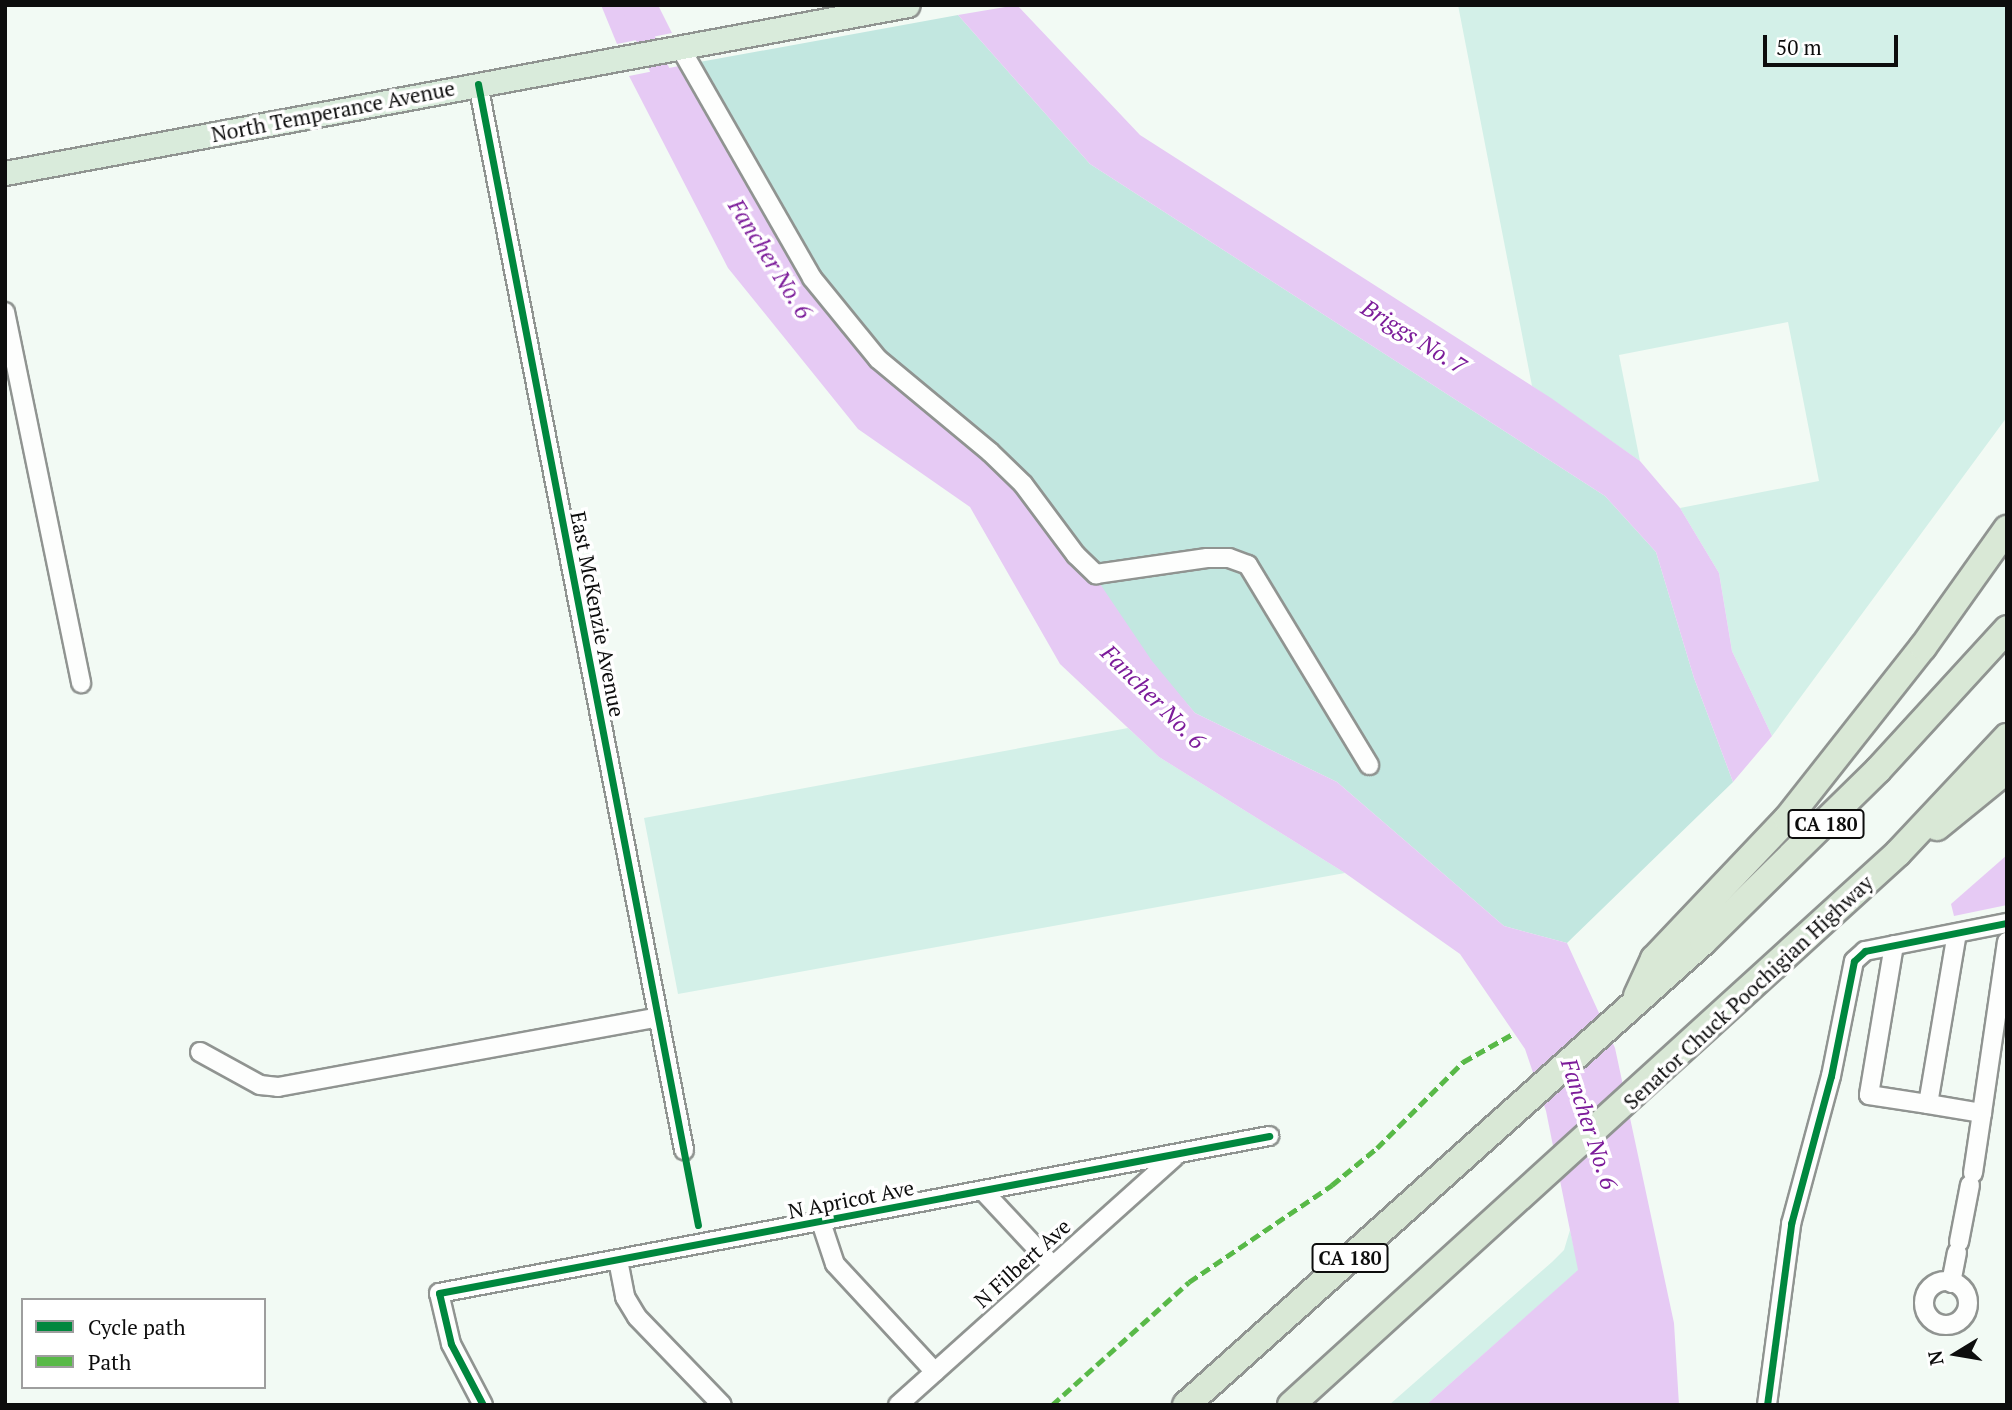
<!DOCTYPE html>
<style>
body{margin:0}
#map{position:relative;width:2012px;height:1410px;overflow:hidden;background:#f2faf4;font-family:"PT Serif",serif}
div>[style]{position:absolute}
.green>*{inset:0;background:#d3f0e8}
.forest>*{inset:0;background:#c2e7e0}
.water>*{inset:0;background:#e6caf4}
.canal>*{height:19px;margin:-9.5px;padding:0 9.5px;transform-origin:9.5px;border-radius:9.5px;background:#e6caf4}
.roads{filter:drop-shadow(2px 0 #909491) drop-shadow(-2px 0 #909491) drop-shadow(0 2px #909491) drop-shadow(0 -2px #909491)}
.minor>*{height:18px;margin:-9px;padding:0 9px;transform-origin:9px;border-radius:9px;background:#fdfefd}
.minor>.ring{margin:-9px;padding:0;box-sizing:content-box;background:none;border:18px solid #fdfefd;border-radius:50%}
.major>*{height:23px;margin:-11.5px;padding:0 11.5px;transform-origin:11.5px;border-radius:11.5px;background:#d9ebdb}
.highway>*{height:26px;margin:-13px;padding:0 13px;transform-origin:13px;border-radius:13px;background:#d9e8d6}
.quiet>*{height:5px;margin-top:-2.5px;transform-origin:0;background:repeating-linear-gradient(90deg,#58b947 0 10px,transparent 0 15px)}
.cycleway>*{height:7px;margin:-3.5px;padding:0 3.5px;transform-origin:3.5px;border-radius:3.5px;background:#00873e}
span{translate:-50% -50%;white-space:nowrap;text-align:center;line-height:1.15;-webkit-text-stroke:7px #fff;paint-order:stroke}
.shield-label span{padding:2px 5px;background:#fff;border:2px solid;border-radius:5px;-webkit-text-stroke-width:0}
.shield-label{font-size:19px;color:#0d0d0d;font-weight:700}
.street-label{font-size:21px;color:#0d0d0d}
.water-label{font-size:23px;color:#7c1c9a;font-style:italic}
.frame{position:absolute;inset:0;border:7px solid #0d0d0d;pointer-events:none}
.legend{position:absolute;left:21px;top:1298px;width:245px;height:91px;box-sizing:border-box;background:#fff;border:2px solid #9e9e9e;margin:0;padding:9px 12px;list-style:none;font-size:21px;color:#0d0d0d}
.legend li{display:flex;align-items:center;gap:14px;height:35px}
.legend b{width:35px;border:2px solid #9e9e9e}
.north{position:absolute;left:1921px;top:1319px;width:70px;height:70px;-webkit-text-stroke:5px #fff;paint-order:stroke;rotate:259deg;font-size:19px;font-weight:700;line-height:28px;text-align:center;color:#0d0d0d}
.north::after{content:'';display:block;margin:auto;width:24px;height:32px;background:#0d0d0d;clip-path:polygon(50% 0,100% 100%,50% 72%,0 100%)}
.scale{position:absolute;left:1763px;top:35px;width:135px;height:32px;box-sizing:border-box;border:4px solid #0d0d0d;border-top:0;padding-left:9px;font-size:21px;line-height:24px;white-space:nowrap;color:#0d0d0d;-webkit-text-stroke:5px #fff;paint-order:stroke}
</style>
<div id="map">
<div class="green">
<div style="clip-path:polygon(1458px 5px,2007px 5px,2007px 417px,1772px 736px,1732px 651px,1719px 573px,1680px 508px,1819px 481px,1788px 322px,1619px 355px,1640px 461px,1532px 386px)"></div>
<div style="clip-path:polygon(1128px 728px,1159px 757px,1345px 873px,678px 994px,644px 818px)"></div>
<div style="clip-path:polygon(1570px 1230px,1579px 1270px,1426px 1405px,1389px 1405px,1552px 1262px,1564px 1250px)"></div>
</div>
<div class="forest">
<div style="clip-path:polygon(958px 15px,1090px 164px,1605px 496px,1656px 552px,1694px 678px,1733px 782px,1567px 943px,1504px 926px,1337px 782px,1195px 713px,813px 273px,694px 63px)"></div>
</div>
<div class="water">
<div style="clip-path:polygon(601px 5px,658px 5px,672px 33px,617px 44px)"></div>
<div style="clip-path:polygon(1017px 5px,1140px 135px,1551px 398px,1640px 461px,1680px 508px,1719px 573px,1732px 651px,1772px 736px,1733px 782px,1694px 678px,1656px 552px,1605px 496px,1090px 164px,958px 15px)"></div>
<div style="clip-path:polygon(694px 63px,813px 273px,881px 356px,971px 421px,1034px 486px,1152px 661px,1195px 713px,1337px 782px,1504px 926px,1567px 943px,1615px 1048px,1674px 1323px,1679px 1405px,1426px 1405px,1578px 1270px,1546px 1111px,1525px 1049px,1460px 954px,1345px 873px,1159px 757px,1060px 664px,970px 507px,858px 429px,728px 268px,629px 76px)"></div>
<div style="clip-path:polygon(2007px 855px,2007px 905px,1954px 916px,1951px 904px)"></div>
</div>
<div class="canal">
<div style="left:630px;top:5px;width:97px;rotate:65.6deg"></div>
</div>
<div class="roads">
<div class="minor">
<div style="left:681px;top:49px;width:264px;rotate:60.2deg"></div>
<div style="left:812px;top:278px;width:104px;rotate:50.8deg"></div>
<div style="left:878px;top:359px;width:146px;rotate:39.7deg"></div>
<div style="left:990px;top:452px;width:46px;rotate:44.1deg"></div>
<div style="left:1023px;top:484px;width:89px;rotate:53.3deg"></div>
<div style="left:1076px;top:555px;width:28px;rotate:44deg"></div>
<div style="left:1096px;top:574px;width:112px;rotate:-8.2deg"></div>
<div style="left:1207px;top:558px;width:22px"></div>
<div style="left:1229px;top:558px;width:20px;rotate:20deg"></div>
<div style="left:1248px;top:565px;width:234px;rotate:58.8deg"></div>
<div style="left:478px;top:84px;width:1086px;rotate:79.06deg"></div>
<div style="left:5px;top:312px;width:379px;rotate:78.4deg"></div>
<div style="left:1894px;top:945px;width:152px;rotate:99.5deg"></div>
<div style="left:1869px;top:1095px;width:60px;rotate:8.7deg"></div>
<div style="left:1928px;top:1104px;width:173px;rotate:-80.4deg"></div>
<div style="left:200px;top:1052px;width:68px;rotate:28.8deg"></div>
<div style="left:260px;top:1085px;width:18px;rotate:6deg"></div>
<div style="left:278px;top:1087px;width:386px;rotate:-10.4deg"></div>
<div style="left:1928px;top:1104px;width:55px;rotate:9.5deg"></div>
<div style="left:1982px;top:1113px;width:173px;rotate:-81.7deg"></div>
<div style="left:1973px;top:1173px;width:61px;rotate:-81.5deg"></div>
<div style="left:984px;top:1192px;width:101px;rotate:47deg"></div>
<div style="left:821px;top:1222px;width:44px;rotate:71.6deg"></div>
<div style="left:835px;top:1264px;width:147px;rotate:47.2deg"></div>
<div style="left:1959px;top:1242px;width:58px;rotate:-79.1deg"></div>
<div style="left:618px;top:1260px;width:38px;rotate:79deg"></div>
<div style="left:625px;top:1297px;width:23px;rotate:59deg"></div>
<div style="left:637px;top:1317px;width:122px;rotate:46deg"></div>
<div class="ring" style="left:1924px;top:1281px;width:26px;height:26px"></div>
<div style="left:1951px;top:1283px;width:31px;rotate:-79deg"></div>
<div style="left:483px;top:1405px;width:69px;rotate:-117.7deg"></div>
<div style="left:451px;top:1344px;width:52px;rotate:-103.2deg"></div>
<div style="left:439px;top:1293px;width:845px;rotate:-10.71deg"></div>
<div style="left:898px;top:1405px;width:371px;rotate:-41.9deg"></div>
<div style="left:1767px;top:1405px;width:183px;rotate:-82.4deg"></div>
<div style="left:1791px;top:1224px;width:153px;rotate:-74.9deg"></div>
<div style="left:1831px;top:1076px;width:117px;rotate:-78.7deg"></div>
<div style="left:1854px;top:961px;width:15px;rotate:-42deg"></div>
<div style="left:1865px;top:951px;width:145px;rotate:-11.2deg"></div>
</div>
<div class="major">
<div style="left:5px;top:173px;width:918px;rotate:-10.54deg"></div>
</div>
<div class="highway">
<div style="left:1937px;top:827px;width:90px;rotate:-39.2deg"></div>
<div style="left:1637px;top:996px;width:41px;rotate:-65.3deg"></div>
<div style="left:1654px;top:959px;width:193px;rotate:-46.5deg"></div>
<div style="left:1787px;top:819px;width:219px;rotate:-51.7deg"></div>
<div style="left:1923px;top:647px;width:145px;rotate:-54.6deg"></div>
<div style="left:1186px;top:1405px;width:694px;rotate:-41.85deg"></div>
<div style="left:1703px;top:942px;width:245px;rotate:-44.5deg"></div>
<div style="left:1878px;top:770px;width:191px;rotate:-47.5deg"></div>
<div style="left:1291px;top:1405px;width:820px;rotate:-42.28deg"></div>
<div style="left:1898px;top:853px;width:159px;rotate:-46.8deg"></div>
</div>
</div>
<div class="quiet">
<div style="left:1052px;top:1405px;width:184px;rotate:-41.9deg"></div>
<div style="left:1189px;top:1282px;width:173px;rotate:-34.1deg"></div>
<div style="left:1332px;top:1185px;width:58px;rotate:-39.4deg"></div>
<div style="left:1377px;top:1148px;width:122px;rotate:-45deg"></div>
<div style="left:1463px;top:1062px;width:55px;rotate:-29.4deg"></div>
</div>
<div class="cycleway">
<div style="left:478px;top:84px;width:1162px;rotate:79.09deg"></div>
<div style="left:483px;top:1405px;width:69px;rotate:-117.7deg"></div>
<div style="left:451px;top:1344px;width:52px;rotate:-103.2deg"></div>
<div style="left:439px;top:1293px;width:845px;rotate:-10.71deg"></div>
<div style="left:1767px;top:1405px;width:183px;rotate:-82.4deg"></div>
<div style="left:1791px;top:1224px;width:153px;rotate:-74.9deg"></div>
<div style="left:1831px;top:1076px;width:117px;rotate:-78.7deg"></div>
<div style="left:1854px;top:961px;width:15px;rotate:-42deg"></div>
<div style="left:1865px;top:951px;width:145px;rotate:-11.2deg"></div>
</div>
<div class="shield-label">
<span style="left:1826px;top:824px">CA 180</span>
<span style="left:1350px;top:1258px">CA 180</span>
</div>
<div class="street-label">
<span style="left:333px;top:111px;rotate:-11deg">North Temperance Avenue</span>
<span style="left:598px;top:614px;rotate:79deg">East McKenzie Avenue</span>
<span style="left:1748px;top:992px;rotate:-43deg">Senator Chuck Poochigian Highway</span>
<span style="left:851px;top:1199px;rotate:-11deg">N Apricot Ave</span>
<span style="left:1022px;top:1263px;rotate:-42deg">N Filbert Ave</span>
</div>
<div class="water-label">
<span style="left:770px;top:259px;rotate:58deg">Fancher No. 6</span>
<span style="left:1414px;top:337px;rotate:32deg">Briggs No. 7</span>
<span style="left:1153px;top:697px;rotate:45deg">Fancher No. 6</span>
<span style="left:1589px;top:1124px;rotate:72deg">Fancher No. 6</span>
</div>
<div class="frame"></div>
<ul class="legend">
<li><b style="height:9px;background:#00873e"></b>Cycle path</li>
<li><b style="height:9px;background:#58b947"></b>Path</li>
</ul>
<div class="north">N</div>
<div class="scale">50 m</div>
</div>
